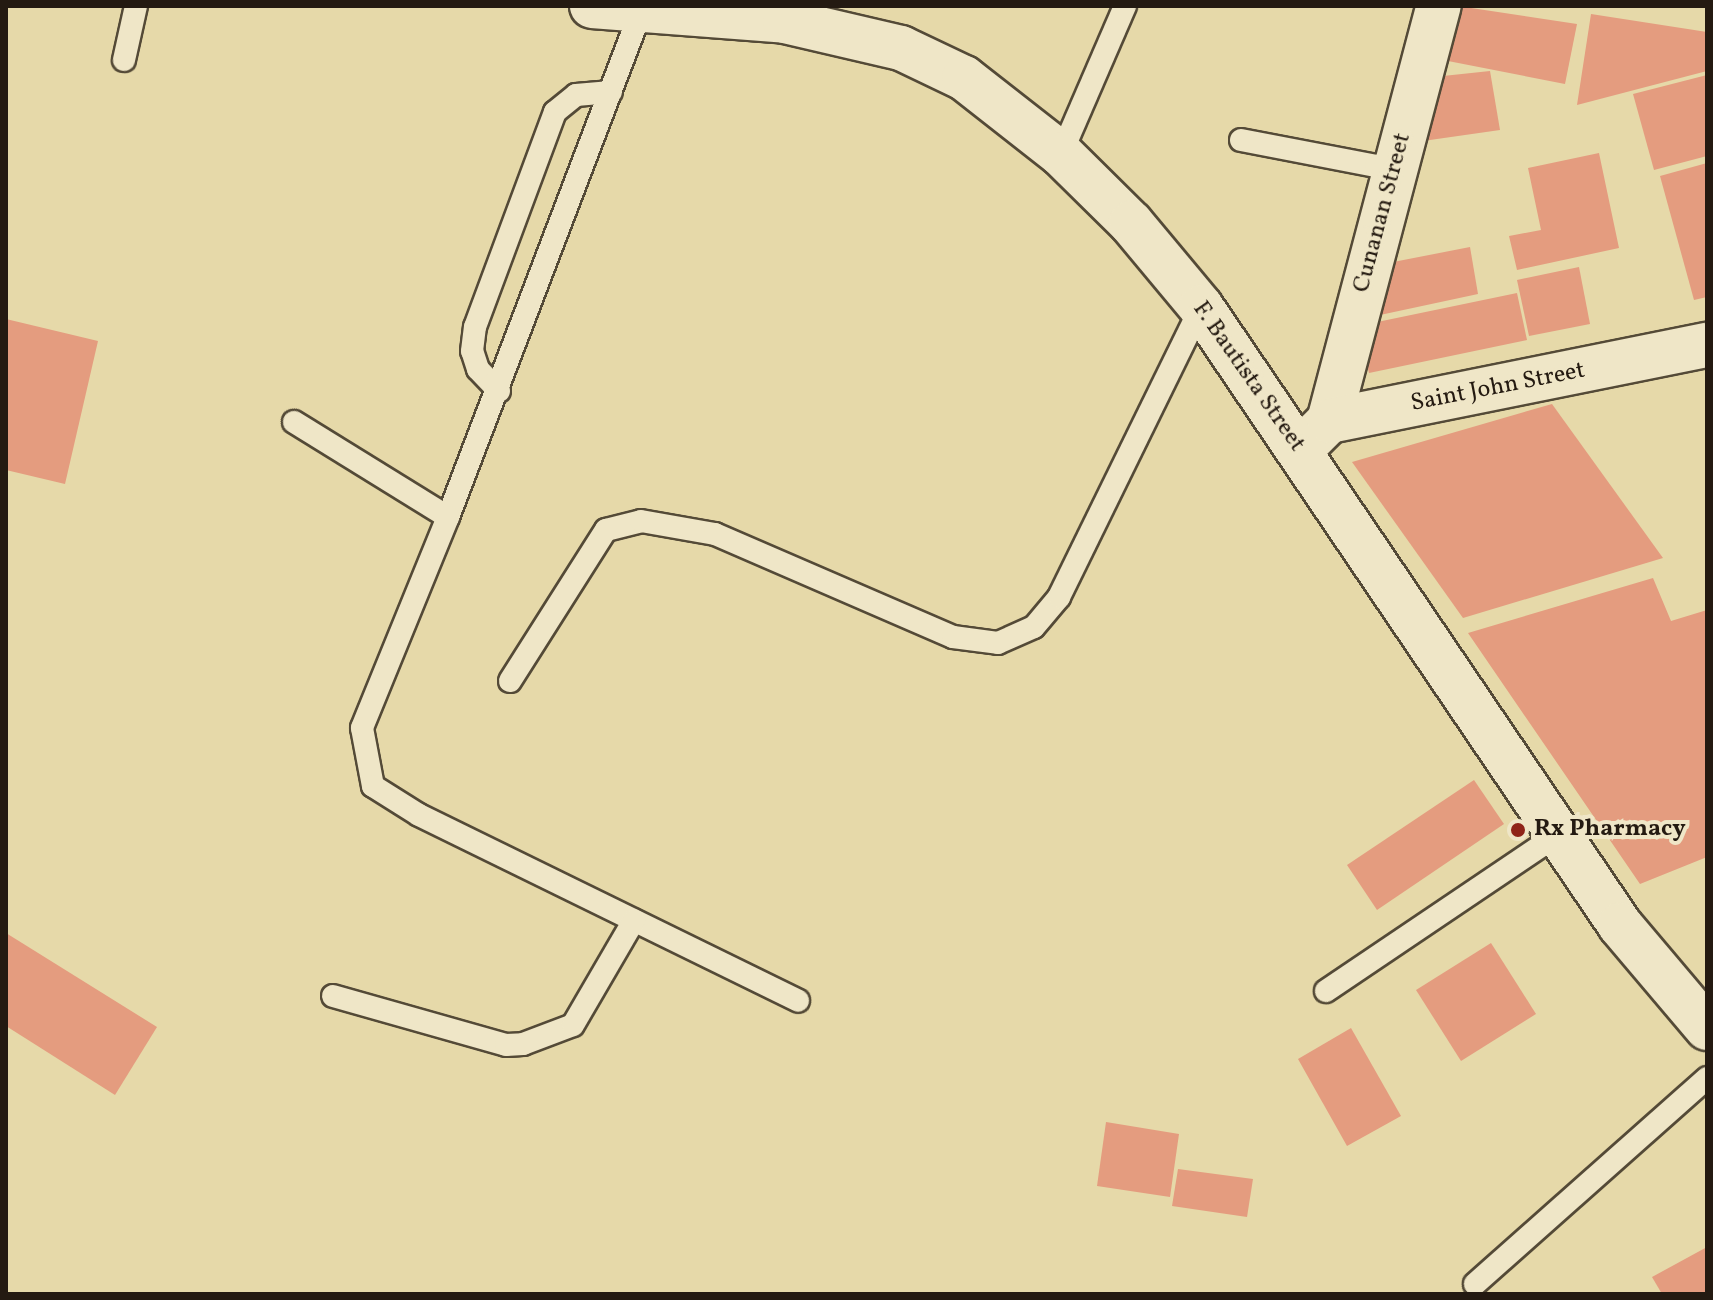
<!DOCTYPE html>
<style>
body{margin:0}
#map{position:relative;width:1713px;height:1300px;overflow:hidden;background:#e6d9a9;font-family:Vollkorn,serif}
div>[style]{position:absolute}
.building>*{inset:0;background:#e49c7f}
.roads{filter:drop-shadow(2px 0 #544a37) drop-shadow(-2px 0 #544a37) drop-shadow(0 2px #544a37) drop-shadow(0 -2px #544a37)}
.service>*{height:22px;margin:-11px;padding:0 11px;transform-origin:11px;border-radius:11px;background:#efe6c7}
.minor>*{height:44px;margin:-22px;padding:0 22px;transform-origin:22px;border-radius:22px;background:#efe6c7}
.secondary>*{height:44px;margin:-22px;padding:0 22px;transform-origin:22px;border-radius:22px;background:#efe6c7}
.dots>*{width:22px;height:22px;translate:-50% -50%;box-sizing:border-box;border:4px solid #efe6c7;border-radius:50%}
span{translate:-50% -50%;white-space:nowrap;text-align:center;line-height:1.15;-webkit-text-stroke:8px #efe6c7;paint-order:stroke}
.street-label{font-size:24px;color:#241a11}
.poi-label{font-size:24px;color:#241a11;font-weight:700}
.left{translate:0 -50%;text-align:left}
.frame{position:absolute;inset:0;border:8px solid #241a11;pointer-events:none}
</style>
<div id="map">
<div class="building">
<div style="clip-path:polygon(1458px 6px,1577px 24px,1565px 84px,1448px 61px)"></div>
<div style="clip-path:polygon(1591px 14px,1707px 32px,1707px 71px,1577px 105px)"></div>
<div style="clip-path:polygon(1490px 71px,1500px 130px,1423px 141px,1443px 76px)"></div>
<div style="clip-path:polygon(1707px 75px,1707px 156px,1654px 170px,1633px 94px)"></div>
<div style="clip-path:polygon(1599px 153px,1619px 248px,1517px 270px,1509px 236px,1541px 230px,1528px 168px)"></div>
<div style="clip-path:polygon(1707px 163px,1707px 297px,1694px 300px,1660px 176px)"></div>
<div style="clip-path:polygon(1470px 247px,1478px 294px,1366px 318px,1383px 264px)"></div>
<div style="clip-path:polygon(1579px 267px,1590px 324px,1529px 336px,1517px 280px)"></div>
<div style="clip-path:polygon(1517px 293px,1527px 340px,1369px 373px,1358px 326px)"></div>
<div style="clip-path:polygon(6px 319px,98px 341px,65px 484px,6px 470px)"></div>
<div style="clip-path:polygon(1552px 404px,1663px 558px,1463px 618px,1352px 462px)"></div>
<div style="clip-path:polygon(1653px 578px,1671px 621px,1707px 610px,1707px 857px,1640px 884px,1468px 633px)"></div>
<div style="clip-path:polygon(1474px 780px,1504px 824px,1377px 910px,1347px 865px)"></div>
<div style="clip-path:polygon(6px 933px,157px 1027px,115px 1095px,6px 1026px)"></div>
<div style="clip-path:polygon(1491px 943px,1536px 1014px,1461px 1061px,1416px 990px)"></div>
<div style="clip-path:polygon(1351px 1028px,1401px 1116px,1347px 1146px,1298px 1059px)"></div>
<div style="clip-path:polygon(1106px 1122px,1179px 1134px,1170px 1197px,1097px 1186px)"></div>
<div style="clip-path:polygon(1178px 1169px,1253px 1179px,1247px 1217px,1172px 1206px)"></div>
<div style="clip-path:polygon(1707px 1247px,1707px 1294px,1662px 1294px,1652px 1277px)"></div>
</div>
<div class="roads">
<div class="service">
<div style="left:124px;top:60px;width:55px;rotate:-77.5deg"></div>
<div style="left:1241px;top:140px;width:137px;rotate:10.9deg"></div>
<div style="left:1376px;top:166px;width:19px;rotate:-6deg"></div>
<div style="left:1061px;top:154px;width:161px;rotate:-66.6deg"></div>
<div style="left:499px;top:391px;width:30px;rotate:-134deg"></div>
<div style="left:478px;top:369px;width:19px;rotate:-108deg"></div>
<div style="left:472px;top:351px;width:24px;rotate:-83deg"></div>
<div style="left:475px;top:327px;width:229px;rotate:-69.6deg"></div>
<div style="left:555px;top:112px;width:27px;rotate:-39deg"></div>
<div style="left:576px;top:95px;width:35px;rotate:-5deg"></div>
<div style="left:294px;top:422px;width:181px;rotate:31.7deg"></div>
<div style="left:448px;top:517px;width:542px;rotate:-69.12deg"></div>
<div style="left:448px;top:517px;width:228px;rotate:112.2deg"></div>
<div style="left:362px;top:728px;width:59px;rotate:79.3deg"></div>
<div style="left:373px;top:786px;width:54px;rotate:32.2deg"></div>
<div style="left:419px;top:815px;width:422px;rotate:26.1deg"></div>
<div style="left:510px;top:681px;width:179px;rotate:-57.6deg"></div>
<div style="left:606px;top:530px;width:36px;rotate:-14deg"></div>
<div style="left:641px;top:521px;width:75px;rotate:10deg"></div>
<div style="left:715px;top:534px;width:259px;rotate:23.4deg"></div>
<div style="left:953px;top:637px;width:45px;rotate:7.6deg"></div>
<div style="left:998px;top:643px;width:39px;rotate:-24deg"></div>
<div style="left:1034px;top:627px;width:39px;rotate:-50deg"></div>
<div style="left:1059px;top:597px;width:323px;rotate:-63.9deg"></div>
<div style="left:1326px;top:991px;width:282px;rotate:-34deg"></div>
<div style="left:333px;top:996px;width:180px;rotate:15.8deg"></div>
<div style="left:506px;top:1045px;width:17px;rotate:-3deg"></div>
<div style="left:523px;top:1044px;width:53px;rotate:-20.8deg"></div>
<div style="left:573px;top:1025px;width:121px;rotate:-59.8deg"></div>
<div style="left:1475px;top:1284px;width:310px;rotate:-41.6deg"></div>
</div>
<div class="minor">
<div style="left:1329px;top:421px;width:429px;rotate:-75.2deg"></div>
<div style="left:1310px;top:440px;width:27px;rotate:-45deg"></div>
<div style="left:1329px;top:421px;width:386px;rotate:-11.4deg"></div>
</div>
<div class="secondary">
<div style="left:592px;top:6px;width:194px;rotate:4.4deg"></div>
<div style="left:785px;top:21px;width:119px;rotate:13.1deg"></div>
<div style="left:901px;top:48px;width:70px;rotate:25.5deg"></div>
<div style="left:964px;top:78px;width:123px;rotate:38.1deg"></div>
<div style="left:1061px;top:154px;width:98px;rotate:44.6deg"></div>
<div style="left:1131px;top:223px;width:109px;rotate:50.2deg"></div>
<div style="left:1201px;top:307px;width:747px;rotate:55.86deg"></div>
<div style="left:1620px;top:925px;width:135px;rotate:49.8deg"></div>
</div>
</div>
<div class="dots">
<div style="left:1518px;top:830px;background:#8f2418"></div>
</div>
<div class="street-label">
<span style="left:1383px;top:213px;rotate:-75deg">Cunanan Street</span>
<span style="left:1248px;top:377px;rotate:55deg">F. Bautista Street</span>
<span style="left:1498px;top:388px;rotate:-11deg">Saint John Street</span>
</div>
<div class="poi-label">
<span class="left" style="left:1534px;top:830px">Rx Pharmacy</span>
</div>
<div class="frame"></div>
</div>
